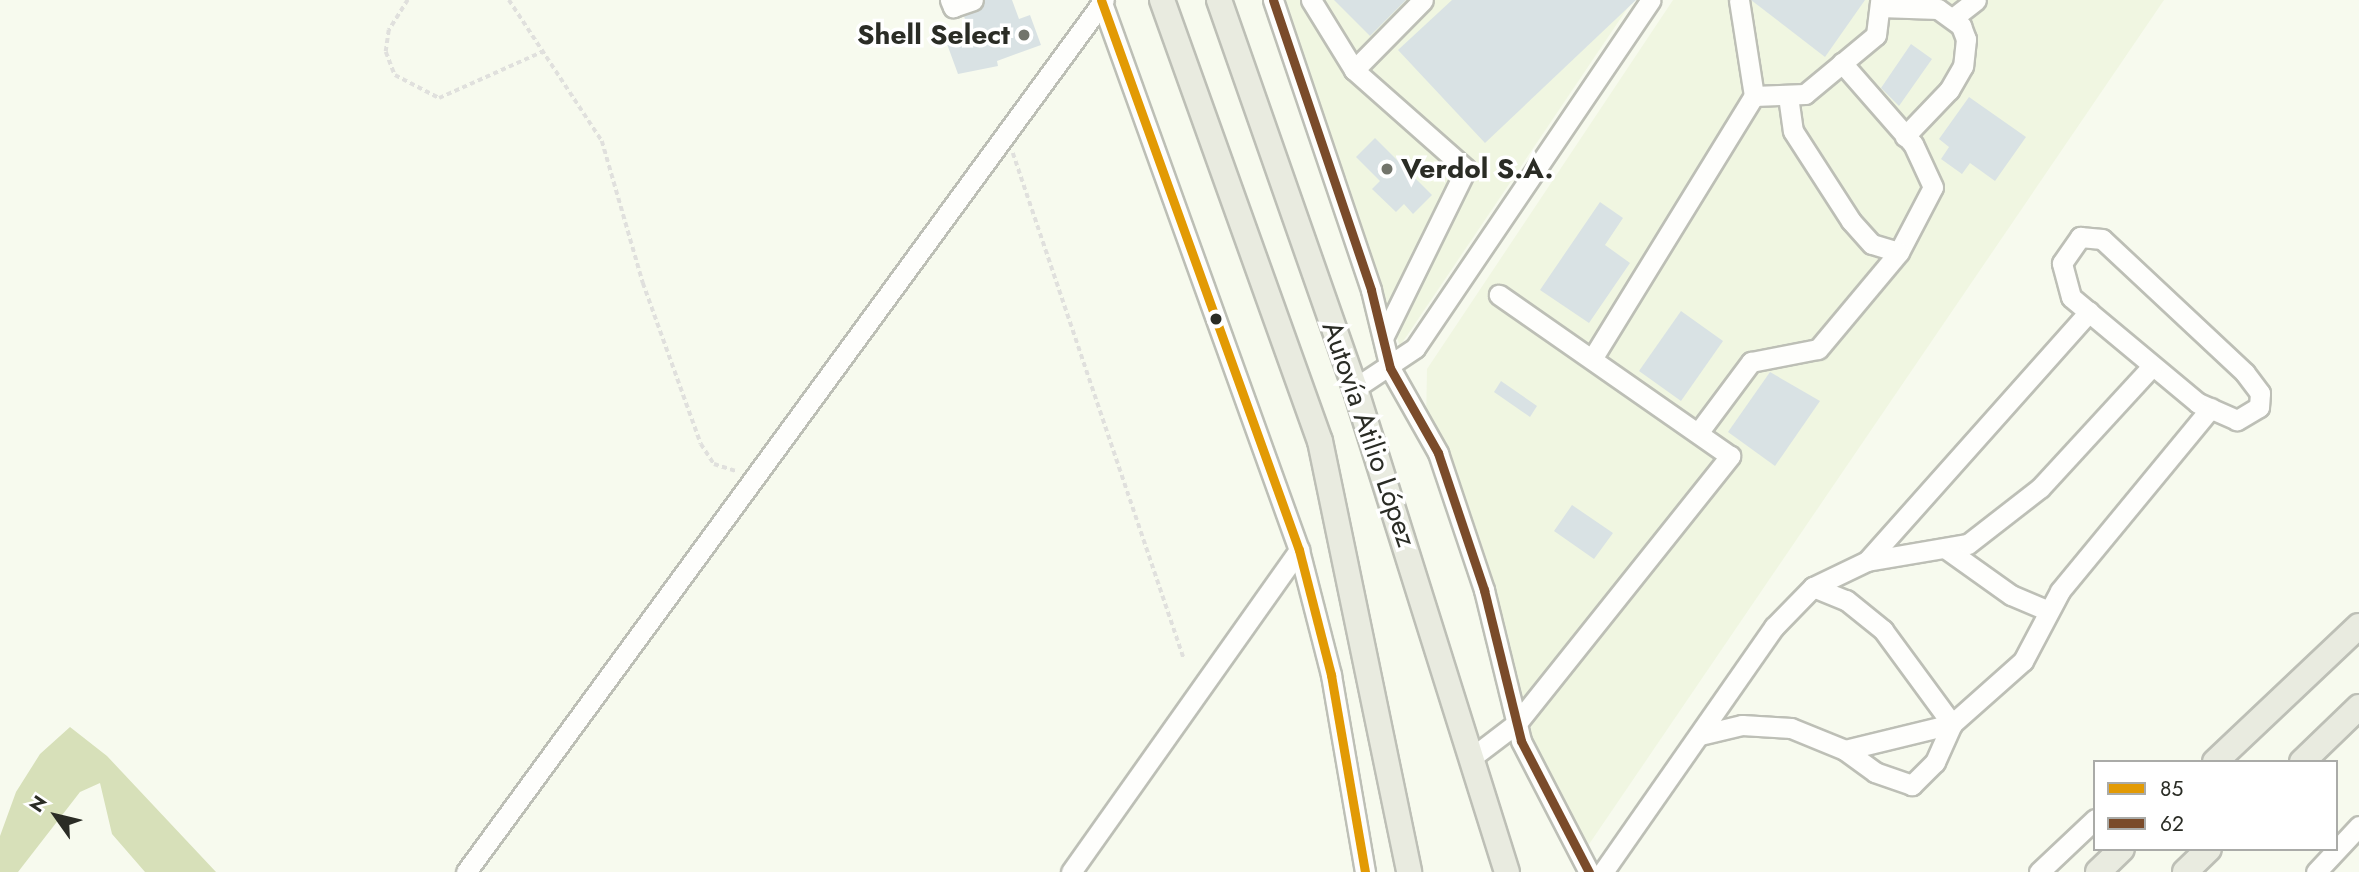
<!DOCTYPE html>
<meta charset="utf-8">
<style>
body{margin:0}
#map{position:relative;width:2359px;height:872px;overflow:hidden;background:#f7faee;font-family:Jost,sans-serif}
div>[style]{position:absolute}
.built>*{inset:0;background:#f0f6e1}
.forest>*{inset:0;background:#d7e0b9}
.building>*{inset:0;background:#d9e2e4}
.path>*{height:3.5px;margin-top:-1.75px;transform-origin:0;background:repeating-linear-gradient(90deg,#e0e0dd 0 5px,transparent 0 8.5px)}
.roads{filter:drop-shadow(2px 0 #bdbfb6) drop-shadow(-2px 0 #bdbfb6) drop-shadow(0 2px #bdbfb6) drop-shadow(0 -2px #bdbfb6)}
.minor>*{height:19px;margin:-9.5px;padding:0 9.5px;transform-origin:9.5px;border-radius:9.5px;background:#fefefc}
.major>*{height:24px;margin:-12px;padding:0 12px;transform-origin:12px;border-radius:12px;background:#e9ebe0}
.bus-1>*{height:9px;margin:-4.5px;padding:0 4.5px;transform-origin:4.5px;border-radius:4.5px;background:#e29a04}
.bus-2>*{height:9px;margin:-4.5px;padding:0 4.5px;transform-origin:4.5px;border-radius:4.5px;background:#7a4b2a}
.dots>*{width:19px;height:19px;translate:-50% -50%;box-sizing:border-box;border:4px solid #fff;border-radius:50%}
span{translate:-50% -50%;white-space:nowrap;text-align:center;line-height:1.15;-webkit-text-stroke:7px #fff;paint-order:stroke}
.poi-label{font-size:28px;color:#2a2c25;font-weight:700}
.right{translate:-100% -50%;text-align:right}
.left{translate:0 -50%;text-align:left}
.street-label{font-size:28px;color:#2a2c25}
.legend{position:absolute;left:2093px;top:760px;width:245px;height:91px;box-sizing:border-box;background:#fff;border:2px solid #aaaba8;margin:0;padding:9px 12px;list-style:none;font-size:21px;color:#2a2c25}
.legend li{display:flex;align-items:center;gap:14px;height:35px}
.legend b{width:35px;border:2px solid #aaaba8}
.north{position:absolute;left:21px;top:781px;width:70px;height:70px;-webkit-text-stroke:5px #fff;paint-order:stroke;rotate:304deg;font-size:19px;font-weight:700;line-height:28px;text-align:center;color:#2a2c25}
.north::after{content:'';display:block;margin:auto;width:24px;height:32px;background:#2a2c25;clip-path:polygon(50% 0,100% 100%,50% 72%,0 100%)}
</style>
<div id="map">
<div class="built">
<div style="clip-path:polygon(1273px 0,1633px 0,1400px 346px)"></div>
<div style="clip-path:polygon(1673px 0,2164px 0,1579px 859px,1521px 741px,1426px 425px,1427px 369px)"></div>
</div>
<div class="forest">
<div style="clip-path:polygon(70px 727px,107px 756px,216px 872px,145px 872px,112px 834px,100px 783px,80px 792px,18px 872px,0 872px,0 836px,16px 792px,40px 754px)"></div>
</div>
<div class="building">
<div style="clip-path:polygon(985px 0,1012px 0,1019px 19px,1030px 15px,1041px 45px,997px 61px,998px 66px,958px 74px,947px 44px,970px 36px,964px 16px)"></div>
<div style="clip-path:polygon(1334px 0,1406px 0,1370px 36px)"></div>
<div style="clip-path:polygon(1452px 0,1636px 0,1485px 143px,1398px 50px)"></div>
<div style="clip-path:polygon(1751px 0,1865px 0,1825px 57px)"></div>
<div style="clip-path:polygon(1911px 44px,1932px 59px,1899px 106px,1881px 88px)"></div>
<div style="clip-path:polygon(1969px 97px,2026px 137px,1995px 181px,1970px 163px,1962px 174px,1941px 159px,1949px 147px,1939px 139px)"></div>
<div style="clip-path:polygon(1375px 138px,1432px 195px,1413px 214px,1404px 204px,1396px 212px,1372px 189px,1380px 181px,1356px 157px)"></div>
<div style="clip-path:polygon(1600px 202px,1623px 218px,1605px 245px,1630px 263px,1589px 323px,1540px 290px)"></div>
<div style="clip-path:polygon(1681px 311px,1723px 341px,1681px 401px,1639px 371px)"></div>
<div style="clip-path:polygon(1770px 372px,1820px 401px,1775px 466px,1728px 432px)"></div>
<div style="clip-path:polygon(1501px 381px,1537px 406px,1530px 417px,1494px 392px)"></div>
<div style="clip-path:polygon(1572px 505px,1613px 533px,1594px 559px,1554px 531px)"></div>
</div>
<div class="path">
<div style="left:408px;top:0;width:36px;rotate:122deg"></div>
<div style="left:389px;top:30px;width:22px;rotate:98deg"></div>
<div style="left:386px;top:52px;width:25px;rotate:69deg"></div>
<div style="left:395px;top:75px;width:50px;rotate:27.6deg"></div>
<div style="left:439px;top:98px;width:115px;rotate:-24.1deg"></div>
<div style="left:509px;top:0;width:169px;rotate:56.6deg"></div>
<div style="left:602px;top:141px;width:148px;rotate:73.9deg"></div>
<div style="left:643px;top:283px;width:171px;rotate:70.2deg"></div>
<div style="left:701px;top:444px;width:24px;rotate:57deg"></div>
<div style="left:714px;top:464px;width:25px;rotate:18deg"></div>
<div style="left:1013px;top:153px;width:534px;rotate:71.33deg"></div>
</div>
<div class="roads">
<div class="minor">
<div style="left:950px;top:0;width:8px;rotate:67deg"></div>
<div style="left:953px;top:7px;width:21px;rotate:-19deg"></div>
<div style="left:1101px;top:0;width:585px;rotate:70.2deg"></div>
<div style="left:1299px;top:550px;width:129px;rotate:75.6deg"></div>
<div style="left:1331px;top:675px;width:200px;rotate:80.2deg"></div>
<div style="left:1273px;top:0;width:306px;rotate:71.3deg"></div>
<div style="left:1371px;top:290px;width:80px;rotate:76.3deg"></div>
<div style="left:1390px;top:368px;width:98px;rotate:60.5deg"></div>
<div style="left:1438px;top:453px;width:145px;rotate:71.4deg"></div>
<div style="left:1484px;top:590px;width:155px;rotate:76.2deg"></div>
<div style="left:1521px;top:741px;width:148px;rotate:62.6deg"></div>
<div style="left:1311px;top:0;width:82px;rotate:58.4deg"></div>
<div style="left:1354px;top:70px;width:149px;rotate:41.5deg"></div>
<div style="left:1466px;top:169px;width:188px;rotate:116.2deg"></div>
<div style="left:1880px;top:7px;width:58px;rotate:2deg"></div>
<div style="left:1938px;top:9px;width:29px;rotate:36deg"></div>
<div style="left:1961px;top:26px;width:14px;rotate:69deg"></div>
<div style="left:1966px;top:39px;width:27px;rotate:96deg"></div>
<div style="left:1963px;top:66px;width:28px;rotate:120deg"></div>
<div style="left:1949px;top:90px;width:64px;rotate:133.7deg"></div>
<div style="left:1953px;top:18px;width:29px;rotate:-38deg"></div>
<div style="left:1354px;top:70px;width:98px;rotate:-45.4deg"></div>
<div style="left:1754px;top:96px;width:51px;rotate:-2.2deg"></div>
<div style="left:1805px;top:94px;width:92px;rotate:-39.7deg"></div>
<div style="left:1876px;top:35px;width:35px;rotate:-83deg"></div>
<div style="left:1788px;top:96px;width:35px;rotate:82deg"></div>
<div style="left:1793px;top:131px;width:107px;rotate:57.2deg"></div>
<div style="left:1851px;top:221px;width:31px;rotate:48deg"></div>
<div style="left:1872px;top:244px;width:28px;rotate:17deg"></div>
<div style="left:1899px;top:252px;width:73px;rotate:-62.4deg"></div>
<div style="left:1933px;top:187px;width:47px;rotate:-114.9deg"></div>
<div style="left:1913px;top:144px;width:108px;rotate:-131.2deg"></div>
<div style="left:2080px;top:237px;width:22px;rotate:5deg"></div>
<div style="left:2102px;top:239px;width:196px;rotate:43.1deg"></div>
<div style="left:2245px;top:373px;width:25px;rotate:53deg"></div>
<div style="left:2260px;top:393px;width:14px;rotate:94deg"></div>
<div style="left:2259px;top:407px;width:26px;rotate:149deg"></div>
<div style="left:2237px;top:420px;width:43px;rotate:-156.4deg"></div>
<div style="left:2198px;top:403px;width:165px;rotate:-140.2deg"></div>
<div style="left:2071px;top:297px;width:35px;rotate:-105deg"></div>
<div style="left:2062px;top:263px;width:32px;rotate:-55deg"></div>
<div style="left:1592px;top:359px;width:309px;rotate:-58.4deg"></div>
<div style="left:1754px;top:96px;width:97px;rotate:-98.9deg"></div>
<div style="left:1355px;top:388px;width:72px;rotate:-33.7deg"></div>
<div style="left:1415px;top:348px;width:420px;rotate:-55.9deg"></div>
<div style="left:1698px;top:433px;width:89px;rotate:-53.3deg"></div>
<div style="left:1751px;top:362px;width:68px;rotate:-11deg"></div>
<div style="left:1818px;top:349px;width:126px;rotate:-50.1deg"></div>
<div style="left:1945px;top:548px;width:81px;rotate:35.5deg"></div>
<div style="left:2011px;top:595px;width:41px;rotate:22.8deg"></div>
<div style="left:1867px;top:561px;width:334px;rotate:-48.3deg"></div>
<div style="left:1813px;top:587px;width:35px;rotate:22deg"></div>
<div style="left:1846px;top:600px;width:48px;rotate:39deg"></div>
<div style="left:1883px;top:630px;width:117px;rotate:53.7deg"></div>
<div style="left:1952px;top:724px;width:42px;rotate:114.1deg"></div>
<div style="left:1935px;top:762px;width:33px;rotate:135deg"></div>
<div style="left:1912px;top:785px;width:39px;rotate:-161deg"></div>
<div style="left:1875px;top:772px;width:37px;rotate:-144deg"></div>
<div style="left:1700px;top:735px;width:43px;rotate:-13.4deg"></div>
<div style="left:1742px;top:725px;width:49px;rotate:3.5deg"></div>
<div style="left:1791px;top:728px;width:58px;rotate:22.2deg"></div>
<div style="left:1845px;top:750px;width:110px;rotate:-13.7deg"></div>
<div style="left:1952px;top:724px;width:95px;rotate:-41.6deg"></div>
<div style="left:2023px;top:661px;width:79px;rotate:-62.1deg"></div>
<div style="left:2060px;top:591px;width:237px;rotate:-50.5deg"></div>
<div style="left:1475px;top:755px;width:53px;rotate:-37.3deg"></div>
<div style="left:1517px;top:723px;width:342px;rotate:-51.4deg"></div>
<div style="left:1730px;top:456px;width:282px;rotate:-145.1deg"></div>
<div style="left:466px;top:872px;width:1080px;rotate:-53.81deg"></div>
<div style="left:1071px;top:872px;width:395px;rotate:-54.7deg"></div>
<div style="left:1603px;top:872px;width:299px;rotate:-55.1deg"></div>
<div style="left:1774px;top:627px;width:56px;rotate:-45.7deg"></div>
<div style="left:1813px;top:587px;width:60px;rotate:-25.7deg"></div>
<div style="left:1867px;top:561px;width:102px;rotate:-9.6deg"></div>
<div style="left:1968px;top:544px;width:91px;rotate:-37.9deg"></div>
<div style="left:2040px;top:488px;width:166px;rotate:-47.4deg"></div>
<div style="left:2039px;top:872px;width:77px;rotate:-43.4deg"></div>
<div style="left:2316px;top:872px;width:63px;rotate:-46.9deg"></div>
</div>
<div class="major">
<div style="left:1162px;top:0;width:468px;rotate:70.3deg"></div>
<div style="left:1320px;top:441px;width:440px;rotate:78.3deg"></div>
<div style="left:1219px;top:0;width:411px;rotate:70.7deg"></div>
<div style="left:1355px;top:388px;width:507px;rotate:72.57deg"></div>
<div style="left:2215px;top:762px;width:198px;rotate:-43.4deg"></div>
<div style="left:2302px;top:762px;width:79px;rotate:-44deg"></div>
<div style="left:2098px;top:872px;width:33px;rotate:-44deg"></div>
<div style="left:2185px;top:872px;width:33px;rotate:-44deg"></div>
</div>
</div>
<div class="bus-1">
<div style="left:1101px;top:0;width:585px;rotate:70.2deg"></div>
<div style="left:1299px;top:550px;width:129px;rotate:75.6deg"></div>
<div style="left:1331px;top:675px;width:200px;rotate:80.2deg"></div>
</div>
<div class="bus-2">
<div style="left:1273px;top:0;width:306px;rotate:71.3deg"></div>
<div style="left:1371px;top:290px;width:80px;rotate:76.3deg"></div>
<div style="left:1390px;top:368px;width:98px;rotate:60.5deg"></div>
<div style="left:1438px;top:453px;width:145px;rotate:71.4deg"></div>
<div style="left:1484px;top:590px;width:155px;rotate:76.2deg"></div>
<div style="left:1521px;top:741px;width:148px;rotate:62.6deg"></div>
</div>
<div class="dots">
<div style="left:1024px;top:35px;background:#72746b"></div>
<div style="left:1387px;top:169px;background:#72746b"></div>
<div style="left:1216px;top:319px;background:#2a2c25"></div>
</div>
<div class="poi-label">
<span class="right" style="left:1010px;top:35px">Shell Select</span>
<span class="left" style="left:1401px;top:169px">Verdol S.A.</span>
</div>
<div class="street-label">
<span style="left:1369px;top:434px;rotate:71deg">Autovía Atilio López</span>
</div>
<ul class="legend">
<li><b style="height:9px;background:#e29a04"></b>85</li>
<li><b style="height:9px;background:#7a4b2a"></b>62</li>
</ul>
<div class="north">N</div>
</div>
